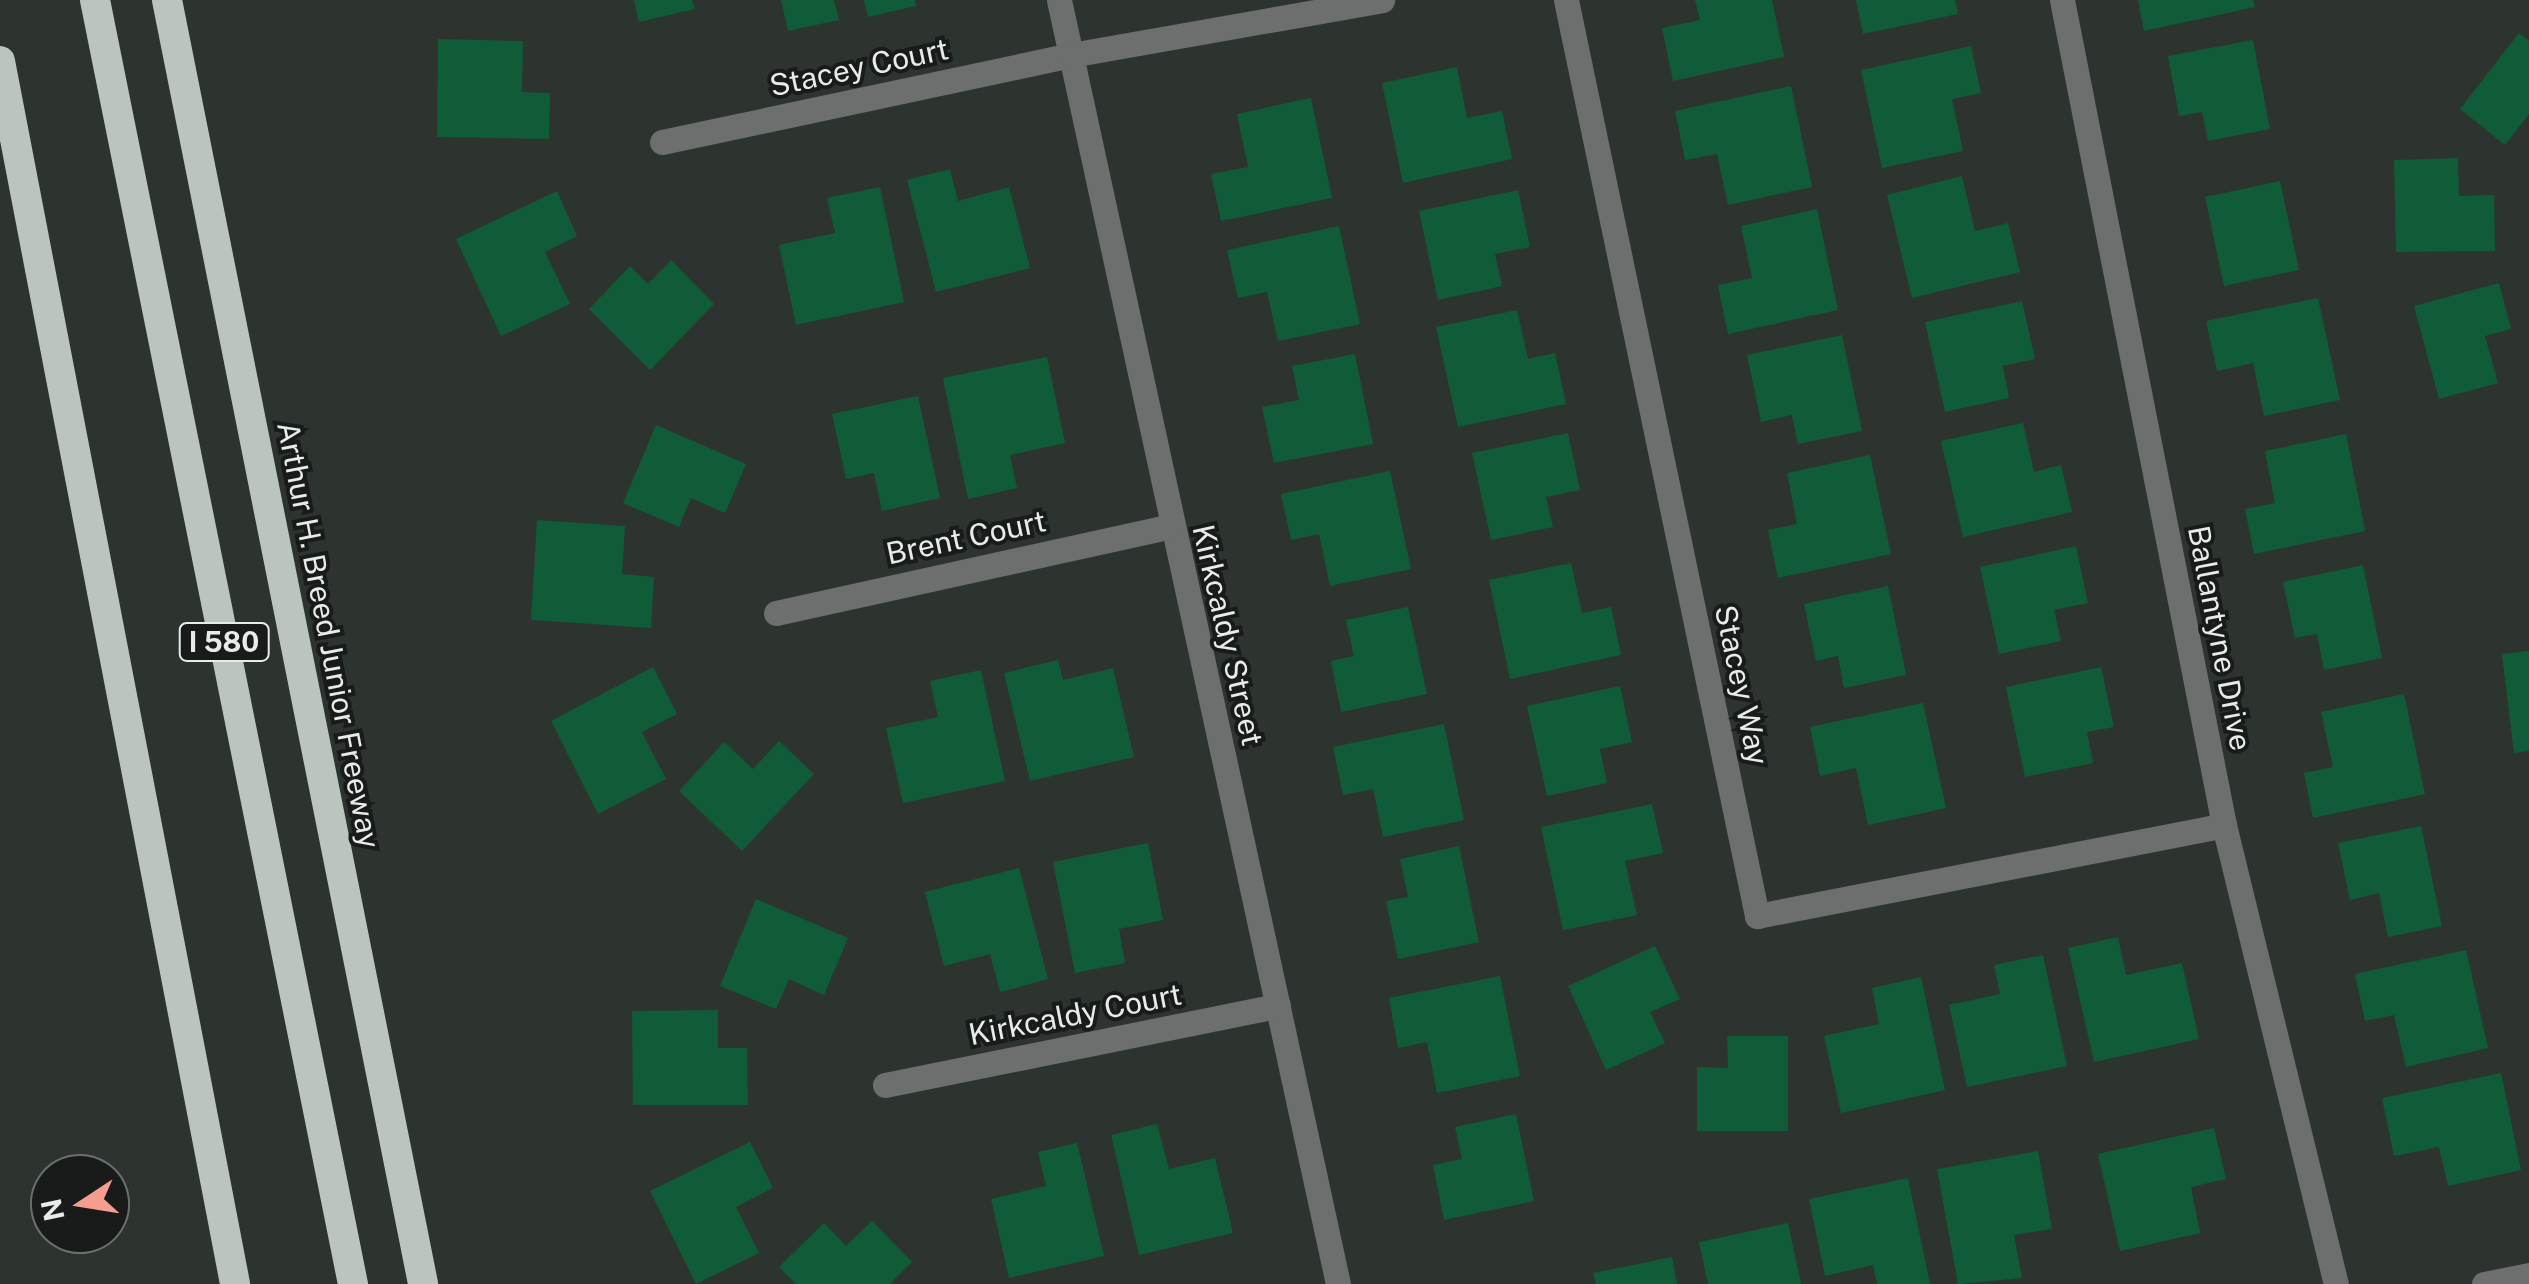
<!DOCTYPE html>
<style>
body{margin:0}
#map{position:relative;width:2529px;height:1284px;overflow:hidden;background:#2d3430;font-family:"Public Sans",sans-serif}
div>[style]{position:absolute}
.building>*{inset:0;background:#105b38}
.minor>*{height:25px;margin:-12.5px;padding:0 12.5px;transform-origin:12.5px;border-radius:12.5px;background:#6c6f6d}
.highway>*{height:30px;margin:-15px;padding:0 15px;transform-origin:15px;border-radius:15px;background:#bcc4be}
span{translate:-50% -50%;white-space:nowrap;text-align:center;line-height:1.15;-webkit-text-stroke:8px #181b19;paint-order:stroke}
.shield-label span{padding:2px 8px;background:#181b19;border:2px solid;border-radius:8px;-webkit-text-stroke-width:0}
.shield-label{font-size:28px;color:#e8ece9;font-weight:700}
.street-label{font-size:30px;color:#e8ece9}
.north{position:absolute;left:30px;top:1154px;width:100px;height:100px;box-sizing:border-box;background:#181b19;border:2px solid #6b6f6c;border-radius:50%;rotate:258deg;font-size:28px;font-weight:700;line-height:40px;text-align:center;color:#e8ece9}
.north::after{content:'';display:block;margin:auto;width:35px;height:45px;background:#f59d8e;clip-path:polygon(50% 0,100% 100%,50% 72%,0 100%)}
</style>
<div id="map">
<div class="building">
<div style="clip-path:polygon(634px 0,692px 0,695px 9px,639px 22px)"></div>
<div style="clip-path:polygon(781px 0,834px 0,839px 20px,788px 31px)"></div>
<div style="clip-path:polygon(864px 0,915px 0,916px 6px,868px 17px)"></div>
<div style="clip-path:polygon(1695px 0,1772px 0,1784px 57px,1673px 81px,1662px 28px,1700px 20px)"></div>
<div style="clip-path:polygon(1856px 0,1955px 0,1958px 14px,1863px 34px)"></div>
<div style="clip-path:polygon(2138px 0,2253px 0,2255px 7px,2144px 31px)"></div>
<div style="clip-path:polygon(2519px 33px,2529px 41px,2529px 114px,2505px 145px,2460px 109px)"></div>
<div style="clip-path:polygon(438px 39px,523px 41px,522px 92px,550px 93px,549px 139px,437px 137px)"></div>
<div style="clip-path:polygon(2253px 40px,2270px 129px,2208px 141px,2202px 112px,2179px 116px,2168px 56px)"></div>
<div style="clip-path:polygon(1971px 46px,1981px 93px,1952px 99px,1963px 151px,1882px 168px,1861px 70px)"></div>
<div style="clip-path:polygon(1457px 67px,1467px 118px,1502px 111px,1512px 159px,1403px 183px,1382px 83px)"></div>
<div style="clip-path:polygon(1791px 86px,1812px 187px,1728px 205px,1717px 154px,1685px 160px,1675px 111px)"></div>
<div style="clip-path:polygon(1311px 98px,1332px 198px,1221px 221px,1211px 174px,1248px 167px,1237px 114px)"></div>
<div style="clip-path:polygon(2458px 158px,2459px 196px,2494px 195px,2495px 251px,2396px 252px,2394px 160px)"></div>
<div style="clip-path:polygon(950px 169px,958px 201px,1009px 187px,1030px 268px,936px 292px,907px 180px)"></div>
<div style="clip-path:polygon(1962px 176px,1975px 231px,2008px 223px,2020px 272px,1912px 298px,1887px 195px)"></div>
<div style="clip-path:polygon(2280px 181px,2299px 270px,2224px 286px,2205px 197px)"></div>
<div style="clip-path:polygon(880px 187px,904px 302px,796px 325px,779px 245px,835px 233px,827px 198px)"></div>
<div style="clip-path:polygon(1518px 190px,1530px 247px,1495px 254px,1502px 286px,1438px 300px,1419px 211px)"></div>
<div style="clip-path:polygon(557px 191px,577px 236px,545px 252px,570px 304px,501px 336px,456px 239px)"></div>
<div style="clip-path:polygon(1817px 209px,1838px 310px,1728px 334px,1718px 285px,1752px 278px,1741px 226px)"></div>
<div style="clip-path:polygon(1339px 226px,1360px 324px,1278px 341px,1267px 292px,1238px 298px,1227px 250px)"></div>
<div style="clip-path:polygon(671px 260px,714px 304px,650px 370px,589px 309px,630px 266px,648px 284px)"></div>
<div style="clip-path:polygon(2499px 283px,2511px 329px,2485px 336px,2498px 383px,2439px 399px,2414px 306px)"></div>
<div style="clip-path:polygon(2318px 298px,2340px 400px,2264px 416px,2253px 363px,2217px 371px,2206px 321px)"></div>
<div style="clip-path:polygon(2022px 301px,2035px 359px,2003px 366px,2009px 398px,1945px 412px,1925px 322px)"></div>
<div style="clip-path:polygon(1517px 310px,1528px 359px,1555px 353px,1566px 404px,1458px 427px,1436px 327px)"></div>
<div style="clip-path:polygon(1842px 335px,1862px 431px,1798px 444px,1792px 415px,1761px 422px,1747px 355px)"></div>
<div style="clip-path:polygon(1355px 354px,1373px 444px,1274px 463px,1262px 407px,1299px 400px,1292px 366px)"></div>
<div style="clip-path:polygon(1047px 357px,1065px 443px,1010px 455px,1017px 488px,968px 499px,943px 378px)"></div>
<div style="clip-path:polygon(918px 396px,940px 498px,882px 511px,874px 473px,846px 479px,832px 414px)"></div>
<div style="clip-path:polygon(2023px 423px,2034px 472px,2061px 465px,2072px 512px,1963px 537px,1941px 441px)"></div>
<div style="clip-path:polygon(656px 425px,746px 464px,725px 513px,691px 498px,679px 527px,623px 503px)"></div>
<div style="clip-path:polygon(1568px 433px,1580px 490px,1546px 497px,1553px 527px,1491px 540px,1472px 453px)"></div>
<div style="clip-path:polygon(2346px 434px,2365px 531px,2254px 554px,2245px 509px,2275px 503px,2265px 451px)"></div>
<div style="clip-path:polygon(1870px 455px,1891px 554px,1778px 578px,1768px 530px,1797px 524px,1787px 473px)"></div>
<div style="clip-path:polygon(1390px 471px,1411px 569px,1330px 586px,1319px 534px,1291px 540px,1281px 494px)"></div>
<div style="clip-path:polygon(537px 520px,625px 526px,622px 574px,654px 577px,651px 628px,531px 620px)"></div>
<div style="clip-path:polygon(2076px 546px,2088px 603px,2054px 610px,2061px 641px,1999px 654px,1980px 567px)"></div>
<div style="clip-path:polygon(1571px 563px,1582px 613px,1611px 607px,1621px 655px,1510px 679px,1489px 580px)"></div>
<div style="clip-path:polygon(2363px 565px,2382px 658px,2324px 670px,2317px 634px,2295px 638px,2283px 582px)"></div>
<div style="clip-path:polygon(1888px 586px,1906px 675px,1844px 688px,1838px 656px,1816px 661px,1804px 604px)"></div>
<div style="clip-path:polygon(1408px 607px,1427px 694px,1341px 712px,1331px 661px,1354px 656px,1346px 620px)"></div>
<div style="clip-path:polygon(2529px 651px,2529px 751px,2514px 753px,2502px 654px)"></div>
<div style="clip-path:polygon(1058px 660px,1063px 680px,1113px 668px,1134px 757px,1030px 781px,1004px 673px)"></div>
<div style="clip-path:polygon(653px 667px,677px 714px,642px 732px,666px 779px,598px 814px,551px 721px)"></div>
<div style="clip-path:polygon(2101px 667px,2114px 727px,2087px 732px,2093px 763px,2025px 777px,2006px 687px)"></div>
<div style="clip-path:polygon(981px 670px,1005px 781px,903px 803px,886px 728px,938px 717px,930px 681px)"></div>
<div style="clip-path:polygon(1620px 686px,1632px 742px,1600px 749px,1607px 783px,1547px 796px,1527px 706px)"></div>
<div style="clip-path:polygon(2404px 694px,2425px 794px,2313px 818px,2304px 773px,2333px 767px,2321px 712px)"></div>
<div style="clip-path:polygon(1923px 703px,1946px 808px,1868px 825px,1856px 768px,1820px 776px,1810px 727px)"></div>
<div style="clip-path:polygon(1444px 724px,1464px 820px,1383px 837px,1373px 789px,1343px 795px,1333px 747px)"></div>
<div style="clip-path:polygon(779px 741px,814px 774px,742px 851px,679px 791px,724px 742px,753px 769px)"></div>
<div style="clip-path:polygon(1652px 804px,1663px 853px,1625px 861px,1637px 915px,1563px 930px,1541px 827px)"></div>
<div style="clip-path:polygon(2421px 826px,2442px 926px,2388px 937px,2379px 893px,2350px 900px,2338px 843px)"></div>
<div style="clip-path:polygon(1148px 843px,1163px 920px,1119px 929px,1125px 963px,1075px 973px,1053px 862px)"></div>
<div style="clip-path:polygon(1459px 846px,1479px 942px,1398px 959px,1386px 901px,1408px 897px,1400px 859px)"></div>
<div style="clip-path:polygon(1019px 868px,1048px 979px,1000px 992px,990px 954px,944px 966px,925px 892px)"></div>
<div style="clip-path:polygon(756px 899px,848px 938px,824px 995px,789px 979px,776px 1009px,720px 986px)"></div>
<div style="clip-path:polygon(2118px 937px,2126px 975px,2182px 963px,2199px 1039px,2094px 1062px,2068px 948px)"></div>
<div style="clip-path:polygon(1655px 946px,1680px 999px,1650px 1012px,1665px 1043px,1606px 1070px,1568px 986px)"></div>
<div style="clip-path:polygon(2466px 950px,2488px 1048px,2406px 1067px,2394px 1015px,2365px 1021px,2355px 974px)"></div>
<div style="clip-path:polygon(2043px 955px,2067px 1066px,1967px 1087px,1949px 1005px,2000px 994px,1994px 965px)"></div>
<div style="clip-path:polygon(1500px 976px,1520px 1076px,1437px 1093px,1427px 1042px,1398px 1048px,1389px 998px)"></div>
<div style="clip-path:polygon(1921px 977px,1945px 1090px,1841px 1113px,1824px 1036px,1879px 1024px,1872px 988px)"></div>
<div style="clip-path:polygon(718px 1010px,718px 1048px,747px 1048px,748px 1105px,633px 1105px,632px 1011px)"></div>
<div style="clip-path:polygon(1727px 1036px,1788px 1036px,1788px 1131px,1697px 1131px,1697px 1067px,1728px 1068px)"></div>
<div style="clip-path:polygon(2501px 1073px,2521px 1170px,2448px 1186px,2439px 1147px,2394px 1156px,2382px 1098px)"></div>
<div style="clip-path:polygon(1516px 1114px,1534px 1201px,1444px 1220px,1433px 1165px,1462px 1159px,1455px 1127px)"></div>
<div style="clip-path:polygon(1157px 1124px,1169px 1169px,1215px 1158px,1233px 1233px,1139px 1255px,1111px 1135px)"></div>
<div style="clip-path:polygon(2214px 1128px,2226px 1179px,2191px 1187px,2200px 1233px,2120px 1251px,2098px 1154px)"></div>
<div style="clip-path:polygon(750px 1142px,773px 1188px,736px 1207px,759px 1253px,696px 1284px,650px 1191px)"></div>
<div style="clip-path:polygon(1077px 1143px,1104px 1256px,1009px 1278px,991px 1199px,1046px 1186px,1038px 1152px)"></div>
<div style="clip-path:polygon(2038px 1151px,2052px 1229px,2014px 1235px,2022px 1278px,1958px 1284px,1937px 1169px)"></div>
<div style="clip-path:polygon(1908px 1178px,1930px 1284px,1877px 1284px,1873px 1265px,1825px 1276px,1809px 1199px)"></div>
<div style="clip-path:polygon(872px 1221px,912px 1262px,890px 1284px,796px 1284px,779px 1267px,824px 1223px,846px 1246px)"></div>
<div style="clip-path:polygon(1788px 1223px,1801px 1284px,1708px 1284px,1699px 1242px)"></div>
<div style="clip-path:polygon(1672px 1257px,1677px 1284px,1596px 1284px,1593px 1273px)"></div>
</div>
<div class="minor">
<div style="left:1059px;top:0;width:1314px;rotate:77.74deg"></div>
<div style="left:1566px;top:0;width:936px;rotate:78.22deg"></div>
<div style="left:1757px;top:916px;width:476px;rotate:-11deg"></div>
<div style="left:2062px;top:0;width:841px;rotate:78.89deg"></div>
<div style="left:2224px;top:825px;width:472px;rotate:76.3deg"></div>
<div style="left:662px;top:142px;width:418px;rotate:-12deg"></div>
<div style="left:1071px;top:55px;width:316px;rotate:-10deg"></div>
<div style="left:776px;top:613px;width:404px;rotate:-12.4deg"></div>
<div style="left:885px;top:1085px;width:401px;rotate:-11.4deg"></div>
<div style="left:2484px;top:1284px;width:46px;rotate:-11.3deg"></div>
</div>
<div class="highway">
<div style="left:95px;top:0;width:1310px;rotate:78.64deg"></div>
<div style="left:167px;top:0;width:1309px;rotate:78.72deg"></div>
<div style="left:0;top:61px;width:1245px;rotate:79.12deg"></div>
</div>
<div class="shield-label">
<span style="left:224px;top:642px">I 580</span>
</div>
<div class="street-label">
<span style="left:859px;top:67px;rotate:-12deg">Stacey Court</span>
<span style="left:966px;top:537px;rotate:-12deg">Brent Court</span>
<span style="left:329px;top:635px;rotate:79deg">Arthur H. Breed Junior Freeway</span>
<span style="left:1228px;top:635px;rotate:77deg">Kirkcaldy Street</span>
<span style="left:2220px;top:638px;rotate:79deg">Ballantyne Drive</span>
<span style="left:1742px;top:685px;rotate:78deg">Stacey Way</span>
<span style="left:1075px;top:1014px;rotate:-11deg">Kirkcaldy Court</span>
</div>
<div class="north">N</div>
</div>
